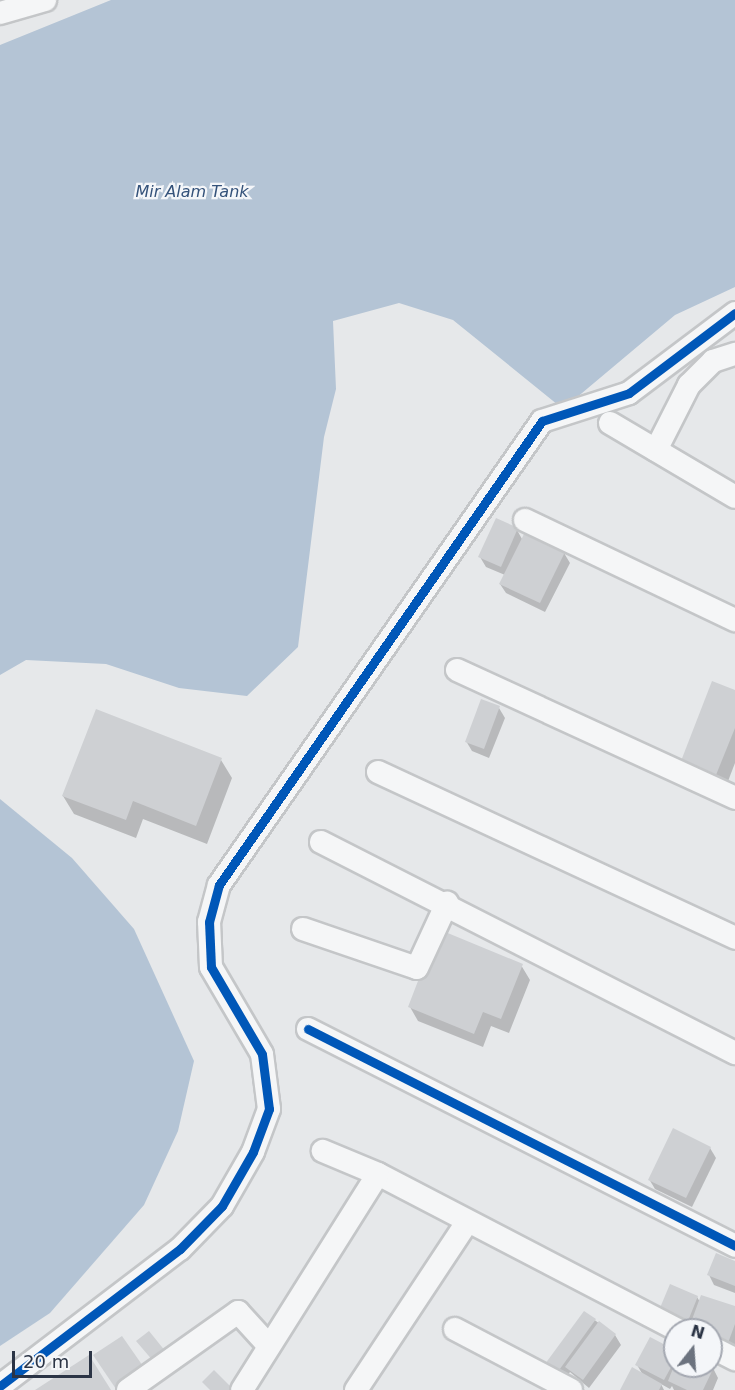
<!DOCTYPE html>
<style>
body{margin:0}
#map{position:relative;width:735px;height:1390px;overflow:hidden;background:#e6e8ea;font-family:"DejaVu Sans",sans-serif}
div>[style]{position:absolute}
.water>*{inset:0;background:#b4c4d5}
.shadow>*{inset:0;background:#0003}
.building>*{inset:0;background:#ced0d3}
.roads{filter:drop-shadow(2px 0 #c4c6c8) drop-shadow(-2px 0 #c4c6c8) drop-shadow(0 2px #c4c6c8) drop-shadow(0 -2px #c4c6c8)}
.minor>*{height:22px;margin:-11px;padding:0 11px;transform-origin:11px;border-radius:11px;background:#f5f6f7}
.cycleway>*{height:9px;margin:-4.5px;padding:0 4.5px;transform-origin:4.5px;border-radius:4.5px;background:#0057b8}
span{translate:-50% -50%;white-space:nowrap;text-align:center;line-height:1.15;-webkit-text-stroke:4.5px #f4f6f9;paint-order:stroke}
.water-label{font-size:16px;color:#34527a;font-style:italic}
.north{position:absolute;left:663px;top:1318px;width:60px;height:60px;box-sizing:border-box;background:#f4f6f9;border:2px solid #a4a8b1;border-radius:50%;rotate:17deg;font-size:16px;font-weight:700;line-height:24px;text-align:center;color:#2b3445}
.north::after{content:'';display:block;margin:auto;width:21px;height:27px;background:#6c737f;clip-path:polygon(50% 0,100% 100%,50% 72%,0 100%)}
.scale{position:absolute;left:12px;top:1351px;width:80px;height:27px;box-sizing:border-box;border:3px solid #2b3445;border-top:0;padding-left:8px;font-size:18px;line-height:21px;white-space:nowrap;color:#2b3445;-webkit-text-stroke:4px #f4f6f9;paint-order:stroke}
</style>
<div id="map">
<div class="water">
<div style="clip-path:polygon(111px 0,735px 0,735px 287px,675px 315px,563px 409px,453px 320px,399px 303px,333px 321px,336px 389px,324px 437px,298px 647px,247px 696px,179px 688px,106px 664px,26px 660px,0 675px,0 45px)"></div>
<div style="clip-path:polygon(0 799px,72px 858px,134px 929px,194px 1061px,178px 1131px,144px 1205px,50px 1313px,0 1346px)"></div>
</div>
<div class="shadow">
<div style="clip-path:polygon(517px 530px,522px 539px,564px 553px,570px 563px,545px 612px,506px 593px,500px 584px,505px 575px,486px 567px,480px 557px)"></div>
<div style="clip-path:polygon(735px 691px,735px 763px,725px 789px,682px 761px)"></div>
<div style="clip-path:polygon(499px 708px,505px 718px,489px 758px,472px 751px,466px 741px)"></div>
<div style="clip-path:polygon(221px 760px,232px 778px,207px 844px,143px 819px,136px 838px,74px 814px,63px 796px)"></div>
<div style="clip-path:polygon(521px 965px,530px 980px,509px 1033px,491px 1026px,483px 1047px,418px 1021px,410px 1007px)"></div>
<div style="clip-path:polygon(710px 1148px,716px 1158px,692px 1207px,655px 1189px,649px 1179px)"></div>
<div style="clip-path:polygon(735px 1262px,735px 1293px,714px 1285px,709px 1275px)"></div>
<div style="clip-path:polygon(697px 1297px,700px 1302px,735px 1308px,735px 1348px,711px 1341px,711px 1330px,678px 1330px)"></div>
<div style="clip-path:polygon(585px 1313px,615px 1335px,621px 1345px,589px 1388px,570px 1372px,563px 1382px,552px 1374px)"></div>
<div style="clip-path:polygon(675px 1351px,675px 1366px,713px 1368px,718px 1378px,713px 1390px,674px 1390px,672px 1386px,670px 1389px,661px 1384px,664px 1390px,621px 1390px,643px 1375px,637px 1365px)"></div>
</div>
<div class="building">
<div style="clip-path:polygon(496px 518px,518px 528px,501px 567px,478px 557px)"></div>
<div style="clip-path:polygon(525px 532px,565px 552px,540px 603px,499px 584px)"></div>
<div style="clip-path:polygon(712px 681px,735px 690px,735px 728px,716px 775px,681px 761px)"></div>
<div style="clip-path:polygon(481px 699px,500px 706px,484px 749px,465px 742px)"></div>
<div style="clip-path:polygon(96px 709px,222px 758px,196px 826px,133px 801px,126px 820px,62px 796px)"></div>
<div style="clip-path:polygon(438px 929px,523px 964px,501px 1019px,483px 1012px,474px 1034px,408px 1007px)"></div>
<div style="clip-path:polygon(673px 1128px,711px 1147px,686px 1198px,648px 1180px)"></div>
<div style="clip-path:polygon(716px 1253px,735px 1261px,735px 1286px,707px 1275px)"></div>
<div style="clip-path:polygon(670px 1284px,698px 1296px,686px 1326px,657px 1315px)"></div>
<div style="clip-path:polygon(701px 1295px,735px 1306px,735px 1324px,728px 1343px,711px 1335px,711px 1330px,690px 1325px)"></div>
<div style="clip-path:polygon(584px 1311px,596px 1319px,557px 1373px,545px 1364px)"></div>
<div style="clip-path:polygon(599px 1321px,616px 1334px,583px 1380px,565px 1367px)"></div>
<div style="clip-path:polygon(149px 1331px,166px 1352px,154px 1362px,136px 1341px)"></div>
<div style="clip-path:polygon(122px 1336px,145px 1369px,116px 1389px,93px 1355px)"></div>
<div style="clip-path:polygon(650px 1337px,675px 1350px,675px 1360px,664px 1380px,635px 1365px)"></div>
<div style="clip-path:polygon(89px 1355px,111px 1390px,35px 1390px)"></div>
<div style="clip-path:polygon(674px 1366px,711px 1366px,714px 1367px,703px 1390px,687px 1390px,668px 1381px)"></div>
<div style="clip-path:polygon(632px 1367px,662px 1384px,659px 1390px,620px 1390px)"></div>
<div style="clip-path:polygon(214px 1370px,234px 1390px,210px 1390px,202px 1382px)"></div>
</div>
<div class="roads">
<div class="minor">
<div style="left:0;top:13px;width:47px;rotate:-16.1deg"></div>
<div style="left:610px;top:423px;width:145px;rotate:30.6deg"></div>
<div style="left:656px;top:450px;width:73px;rotate:-63.1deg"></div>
<div style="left:689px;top:385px;width:34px;rotate:-45deg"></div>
<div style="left:713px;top:361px;width:23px;rotate:-18deg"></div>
<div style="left:525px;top:520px;width:233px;rotate:25.5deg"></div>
<div style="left:457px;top:670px;width:306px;rotate:24.7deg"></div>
<div style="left:378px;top:772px;width:394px;rotate:24.9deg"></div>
<div style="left:321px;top:842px;width:465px;rotate:27deg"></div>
<div style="left:303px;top:929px;width:120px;rotate:18.9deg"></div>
<div style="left:417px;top:968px;width:72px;rotate:-65.2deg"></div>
<div style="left:308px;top:1029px;width:479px;rotate:26.9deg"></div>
<div style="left:378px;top:1174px;width:338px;rotate:27.5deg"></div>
<div style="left:455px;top:1329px;width:131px;rotate:27.7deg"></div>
<div style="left:711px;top:1347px;width:27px;rotate:27deg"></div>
<div style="left:0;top:1386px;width:226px;rotate:-37.3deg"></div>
<div style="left:180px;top:1249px;width:60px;rotate:-45.7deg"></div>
<div style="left:222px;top:1206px;width:62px;rotate:-60.1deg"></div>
<div style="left:253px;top:1152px;width:46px;rotate:-69.6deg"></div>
<div style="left:269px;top:1109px;width:55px;rotate:-97.3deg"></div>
<div style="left:262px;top:1054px;width:101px;rotate:-120.4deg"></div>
<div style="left:211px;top:967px;width:45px;rotate:-92.5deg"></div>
<div style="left:209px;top:922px;width:38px;rotate:-75deg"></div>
<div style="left:219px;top:885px;width:565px;rotate:-55.16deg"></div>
<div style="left:542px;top:421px;width:91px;rotate:-17.8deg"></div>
<div style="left:629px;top:393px;width:133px;rotate:-37deg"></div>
<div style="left:128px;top:1390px;width:135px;rotate:-35.3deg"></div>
<div style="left:238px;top:1312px;width:46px;rotate:47.6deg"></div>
<div style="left:242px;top:1390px;width:255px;rotate:-57.8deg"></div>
<div style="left:378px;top:1174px;width:60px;rotate:-157.3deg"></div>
<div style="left:356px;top:1390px;width:201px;rotate:-56.5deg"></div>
</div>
</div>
<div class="cycleway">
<div style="left:308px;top:1029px;width:479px;rotate:26.9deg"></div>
<div style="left:0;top:1386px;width:226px;rotate:-37.3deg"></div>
<div style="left:180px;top:1249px;width:60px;rotate:-45.7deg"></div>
<div style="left:222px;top:1206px;width:62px;rotate:-60.1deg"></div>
<div style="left:253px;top:1152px;width:46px;rotate:-69.6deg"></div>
<div style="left:269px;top:1109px;width:55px;rotate:-97.3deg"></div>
<div style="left:262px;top:1054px;width:101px;rotate:-120.4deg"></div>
<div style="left:211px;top:967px;width:45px;rotate:-92.5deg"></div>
<div style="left:209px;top:922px;width:38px;rotate:-75deg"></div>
<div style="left:219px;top:885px;width:565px;rotate:-55.16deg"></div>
<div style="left:542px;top:421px;width:91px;rotate:-17.8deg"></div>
<div style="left:629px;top:393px;width:133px;rotate:-37deg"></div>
</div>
<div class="water-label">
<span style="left:192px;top:192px">Mir Alam Tank</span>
</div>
<div class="north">N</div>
<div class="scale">20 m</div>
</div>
